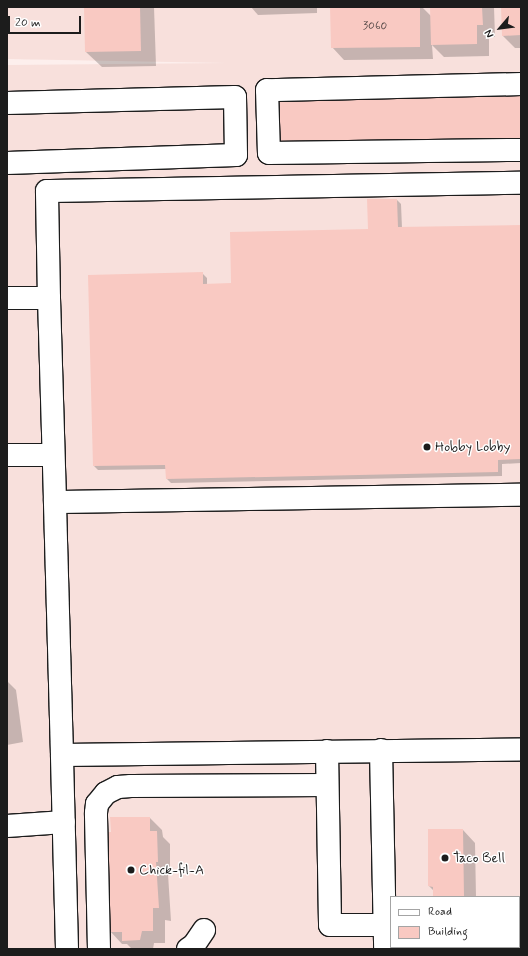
<!DOCTYPE html>
<style>
body{margin:0}
#map{position:relative;width:528px;height:956px;overflow:hidden;background:#fdefed;font-family:Mynerve,sans-serif}
div>[style]{position:absolute}
.built>*{inset:0;background:#f8e0dc}
.shadow>*{inset:0;background:#0003}
.building>*{inset:0;background:#f9c9c2}
.roads{filter:drop-shadow(1px 0 #1c1c1c) drop-shadow(-1px 0 #1c1c1c) drop-shadow(0 1px #1c1c1c) drop-shadow(0 -1px #1c1c1c)}
.minor>*{height:22px;margin:-11px;padding:0 11px;transform-origin:11px;border-radius:11px;background:#fff}
.dots>*{width:11px;height:11px;translate:-50% -50%;box-sizing:border-box;border:2px solid #fff;border-radius:50%}
span{translate:-50% -50%;white-space:nowrap;text-align:center;line-height:1.15;-webkit-text-stroke:3px #fff;paint-order:stroke}
.number-label{font-size:12px;color:#534746}
.number-label span{-webkit-text-stroke-width:0}
.poi-label{font-size:14px;color:#1c1c1c}
.left{translate:0 -50%;text-align:left}
.frame{position:absolute;inset:0;border:8px solid #1c1c1c;pointer-events:none}
.legend{position:absolute;left:390px;top:896px;width:130px;height:52px;box-sizing:border-box;background:#fff;border:1px solid #a4a4a4;margin:0;padding:5px 7px;list-style:none;font-size:12px;color:#1c1c1c}
.legend li{display:flex;align-items:center;gap:8px;height:20px}
.legend b{width:20px;border:1px solid #a4a4a4}
.north{position:absolute;left:480px;top:8px;width:40px;height:40px;-webkit-text-stroke:3px #fff;paint-order:stroke;rotate:242deg;font-size:11px;font-weight:700;line-height:16px;text-align:center;color:#1c1c1c}
.north::after{content:'';display:block;margin:auto;width:14px;height:18px;background:#1c1c1c;clip-path:polygon(50% 0,100% 100%,50% 72%,0 100%)}
.scale{position:absolute;left:8px;top:16px;width:73px;height:18px;box-sizing:border-box;border:2px solid #1c1c1c;border-top:0;padding-left:5px;font-size:12px;line-height:14px;white-space:nowrap;color:#1c1c1c;-webkit-text-stroke:3px #fff;paint-order:stroke}
</style>
<div id="map">
<div class="built">
<div style="clip-path:polygon(evenodd,7px 7px,521px 7px,521px 949px,7px 949px,7px 65px,226px 63px,7px 59px,7px 7px,391px 897px,519px 897px,519px 947px,391px 947px,391px 897px)"></div>
</div>
<div class="shadow">
<div style="clip-path:polygon(85px 7px,154px 7px,156px 66px,102px 67px,86px 52px)"></div>
<div style="clip-path:polygon(251px 7px,317px 7px,317px 13px,258px 15px)"></div>
<div style="clip-path:polygon(331px 7px,422px 7px,431px 16px,431px 7px,494px 7px,495px 37px,489px 37px,489px 56px,444px 57px,432px 45px,433px 59px,344px 60px,332px 47px)"></div>
<div style="clip-path:polygon(502px 7px,521px 7px,521px 48px,515px 48px,503px 36px)"></div>
<div style="clip-path:polygon(521px 92px,521px 154px,296px 158px)"></div>
<div style="clip-path:polygon(397px 200px,401px 204px,402px 228px,521px 226px,521px 463px,502px 464px,502px 476px,171px 483px,167px 479px,167px 469px,98px 470px,94px 466px,202px 273px,207px 278px,207px 285px,232px 284px,369px 230px)"></div>
<div style="clip-path:polygon(7px 681px,16px 690px,23px 742px,7px 745px)"></div>
<div style="clip-path:polygon(150px 818px,162px 830px,163px 837px,170px 844px,170px 874px,168px 874px,171px 921px,165px 920px,165px 943px,154px 943px,153px 949px,132px 949px,127px 944px,122px 944px,110px 931px,112px 833px)"></div>
<div style="clip-path:polygon(463px 830px,475px 843px,476px 897px,434px 897px,434px 891px,429px 886px)"></div>
</div>
<div class="building">
<div style="clip-path:polygon(84px 7px,140px 7px,141px 51px,85px 52px)"></div>
<div style="clip-path:polygon(330px 7px,420px 7px,420px 47px,331px 48px)"></div>
<div style="clip-path:polygon(430px 7px,482px 7px,483px 25px,477px 25px,477px 44px,431px 45px)"></div>
<div style="clip-path:polygon(501px 7px,521px 7px,521px 35px,502px 36px)"></div>
<div style="clip-path:polygon(521px 91px,521px 138px,279px 143px,278px 96px)"></div>
<div style="clip-path:polygon(367px 199px,397px 199px,398px 227px,521px 225px,521px 459px,498px 460px,498px 472px,166px 479px,165px 465px,93px 466px,88px 275px,203px 272px,203px 284px,231px 283px,230px 232px,368px 229px)"></div>
<div style="clip-path:polygon(110px 817px,150px 817px,150px 831px,157px 831px,158px 862px,156px 862px,159px 908px,153px 908px,153px 931px,142px 931px,140px 940px,122px 941px,122px 932px,109px 932px,105px 832px,111px 832px)"></div>
<div style="clip-path:polygon(428px 829px,463px 829px,464px 897px,433px 897px,433px 887px,428px 886px)"></div>
</div>
<div class="roads">
<div class="minor">
<div style="left:521px;top:84px;width:254px;rotate:178.6deg"></div>
<div style="left:267px;top:90px;width:63px;rotate:88.2deg"></div>
<div style="left:269px;top:153px;width:252px;rotate:-0.7deg"></div>
<div style="left:7px;top:103px;width:228px;rotate:-1.5deg"></div>
<div style="left:235px;top:97px;width:58px;rotate:89deg"></div>
<div style="left:236px;top:155px;width:229px;rotate:178deg"></div>
<div style="left:7px;top:298px;width:42px"></div>
<div style="left:49px;top:298px;width:204px;rotate:88.3deg"></div>
<div style="left:49px;top:298px;width:107px;rotate:-91.1deg"></div>
<div style="left:47px;top:191px;width:474px;rotate:-1deg"></div>
<div style="left:7px;top:455px;width:46px"></div>
<div style="left:381px;top:750px;width:199px;rotate:88.8deg"></div>
<div style="left:327px;top:751px;width:174px;rotate:89deg"></div>
<div style="left:330px;top:925px;width:54px"></div>
<div style="left:62px;top:755px;width:253px;rotate:-91.6deg"></div>
<div style="left:55px;top:502px;width:466px;rotate:-0.9deg"></div>
<div style="left:7px;top:826px;width:57px;rotate:-4deg"></div>
<div style="left:67px;top:949px;width:194px;rotate:-91.5deg"></div>
<div style="left:62px;top:755px;width:459px;rotate:-0.7deg"></div>
<div style="left:99px;top:949px;width:136px;rotate:-91.3deg"></div>
<div style="left:96px;top:813px;width:9px;rotate:-84deg"></div>
<div style="left:97px;top:804px;width:14px;rotate:-51deg"></div>
<div style="left:106px;top:793px;width:13px;rotate:-27deg"></div>
<div style="left:118px;top:787px;width:13px;rotate:-4deg"></div>
<div style="left:131px;top:786px;width:196px;rotate:-0.3deg"></div>
<div style="left:188px;top:949px;width:7px;rotate:-34deg"></div>
<div style="left:194px;top:945px;width:18px;rotate:-56deg"></div>
</div>
</div>
<div class="dots">
<div style="left:427px;top:447px;background:#1c1c1c"></div>
<div style="left:445px;top:858px;background:#1c1c1c"></div>
<div style="left:131px;top:870px;background:#1c1c1c"></div>
</div>
<div class="number-label">
<span style="left:375px;top:27px">3060</span>
</div>
<div class="poi-label">
<span class="left" style="left:435px;top:447px">Hobby Lobby</span>
<span class="left" style="left:453px;top:858px">Taco Bell</span>
<span class="left" style="left:139px;top:870px">Chick-fil-A</span>
</div>
<div class="frame"></div>
<ul class="legend">
<li><b style="height:5px;background:#fff"></b>Road</li>
<li><b style="height:11px;background:#f9c9c2"></b>Building</li>
</ul>
<div class="north">N</div>
<div class="scale">20 m</div>
</div>
